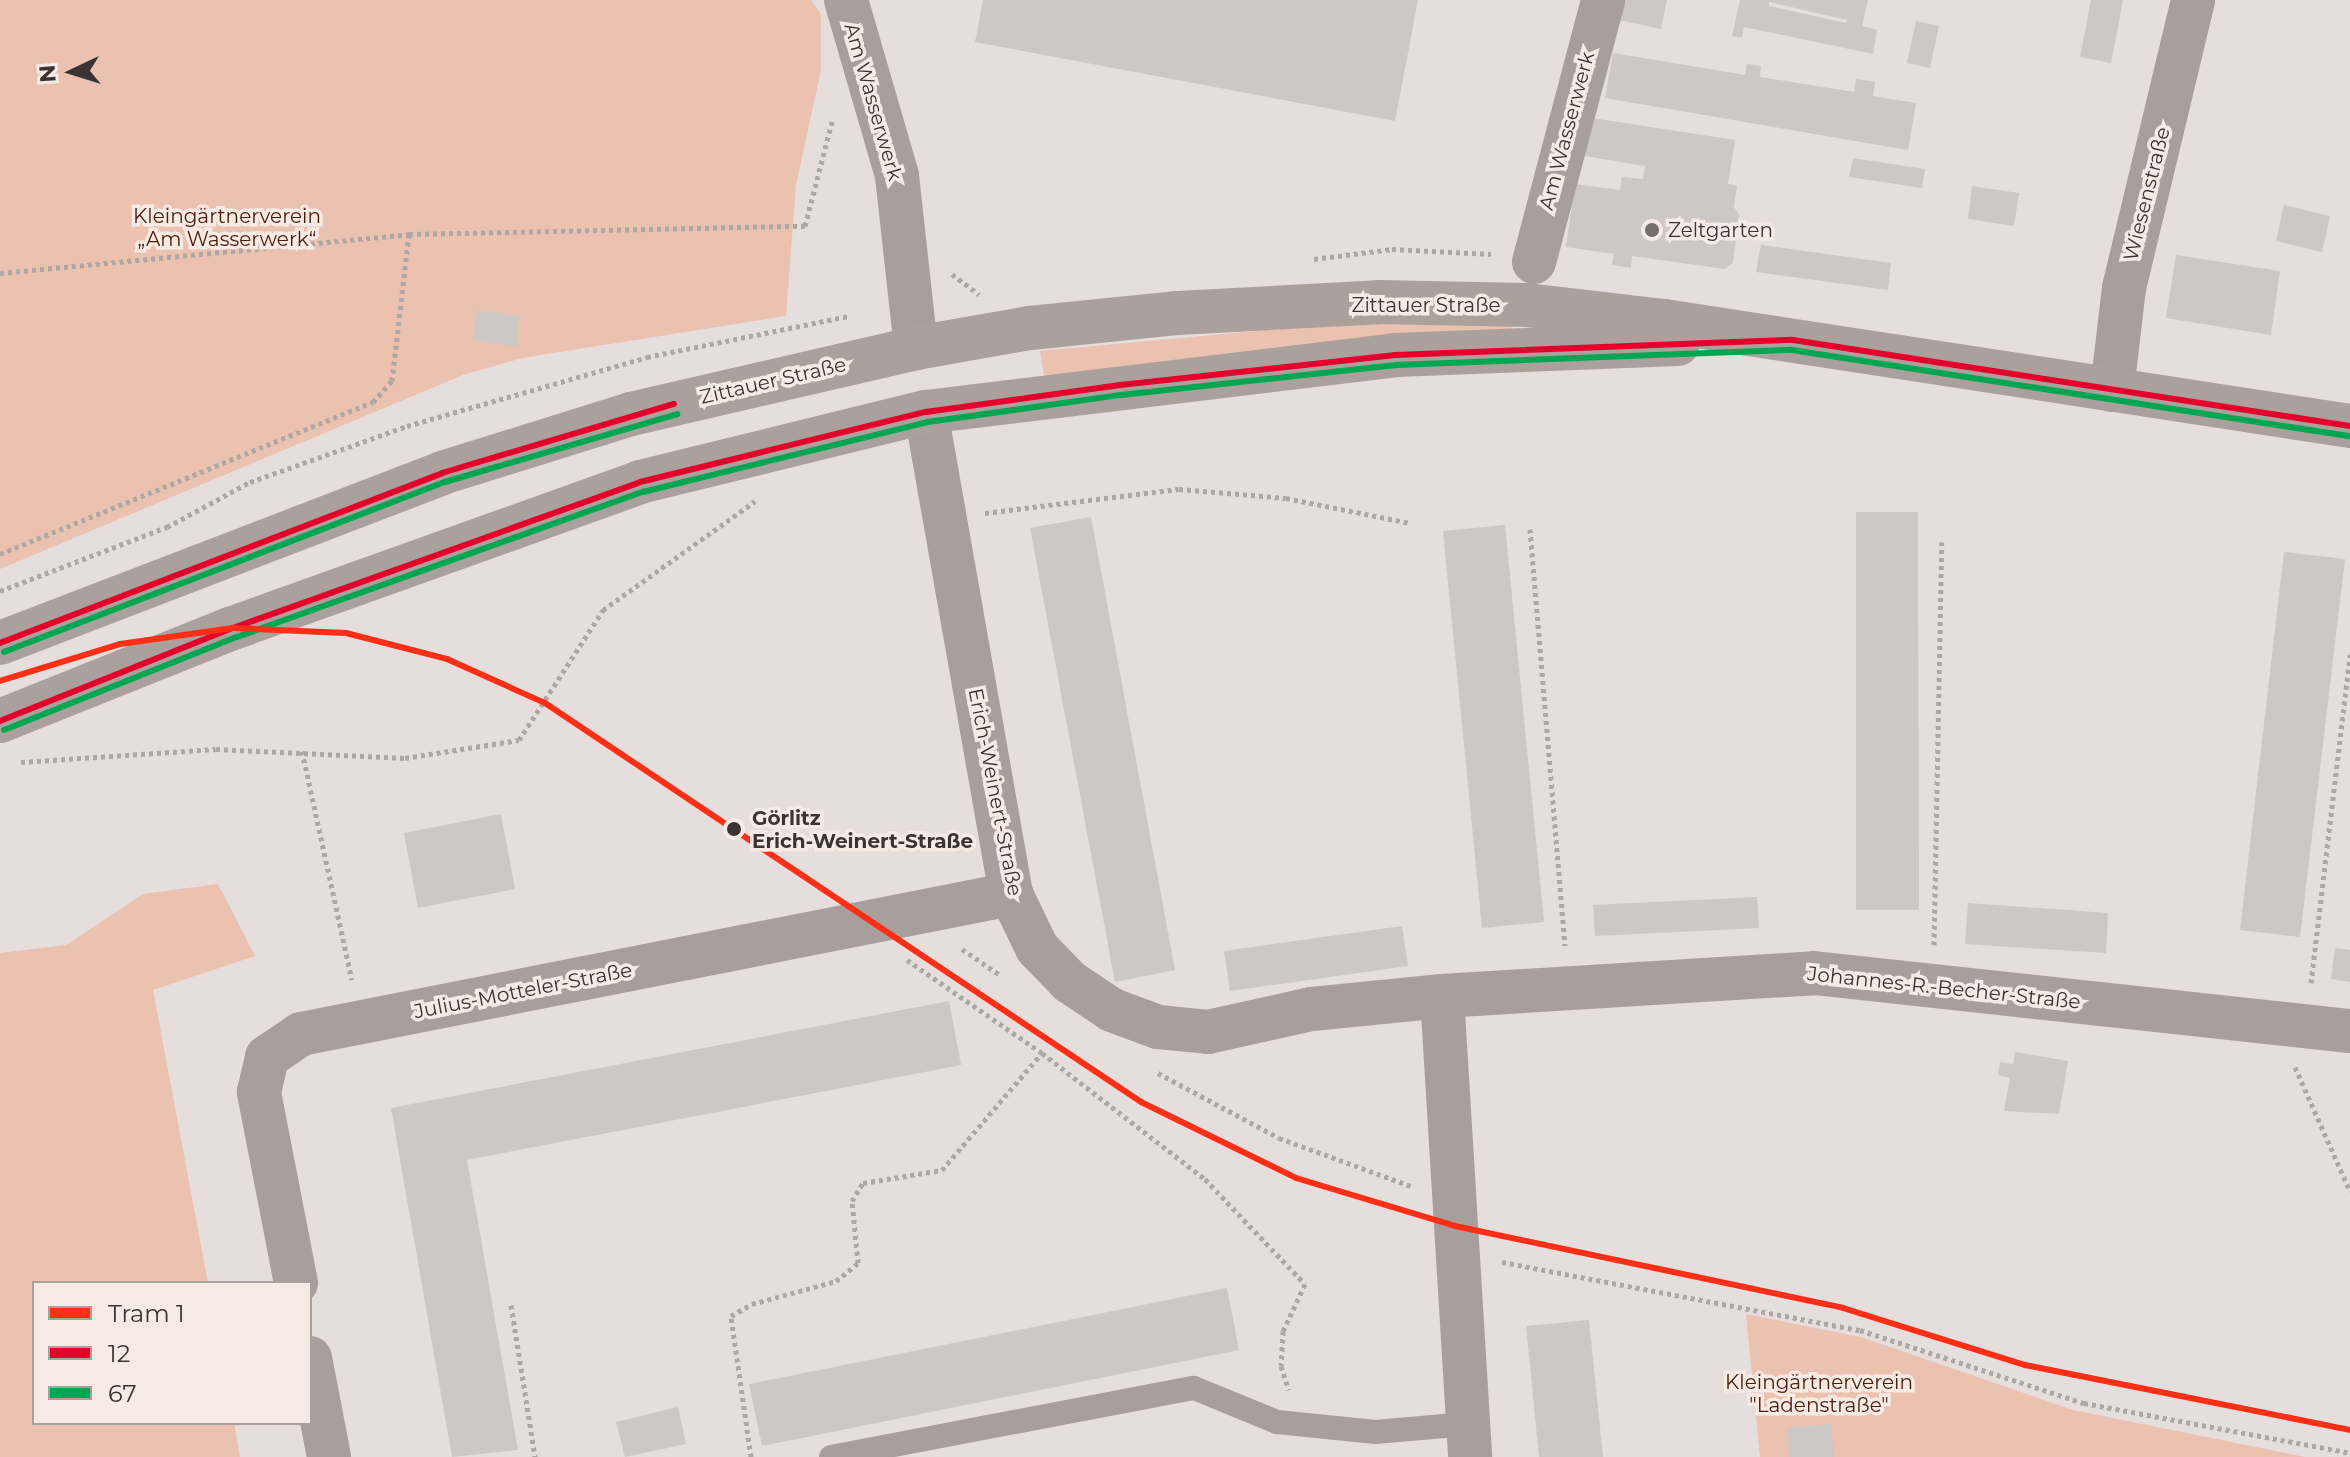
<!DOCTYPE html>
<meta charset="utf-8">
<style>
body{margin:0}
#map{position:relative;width:2350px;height:1457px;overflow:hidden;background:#e5dedc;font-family:Montserrat,sans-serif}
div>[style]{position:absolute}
.green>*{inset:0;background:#ebc1b0}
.building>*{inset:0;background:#cdc7c5}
.path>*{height:5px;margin-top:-2.5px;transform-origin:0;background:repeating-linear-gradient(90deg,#aea7a4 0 4px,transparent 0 8px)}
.lane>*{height:24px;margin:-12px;padding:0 12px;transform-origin:12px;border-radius:12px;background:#a89e9b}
.street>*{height:44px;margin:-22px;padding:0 22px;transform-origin:22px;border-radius:22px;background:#a89e9b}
.primary>*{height:44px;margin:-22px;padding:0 22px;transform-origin:22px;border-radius:22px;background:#aaa09c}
.bus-1>*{height:6px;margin:-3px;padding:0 3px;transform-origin:3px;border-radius:3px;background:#e4002b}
.bus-2>*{height:6px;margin:-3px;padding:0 3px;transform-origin:3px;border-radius:3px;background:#00a651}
.tram-1>*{height:6px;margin:-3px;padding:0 3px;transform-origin:3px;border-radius:3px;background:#ff2e17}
.dots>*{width:22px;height:22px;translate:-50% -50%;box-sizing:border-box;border:4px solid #f6eae5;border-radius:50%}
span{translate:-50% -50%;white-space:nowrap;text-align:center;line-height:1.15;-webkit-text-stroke:7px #f6eae5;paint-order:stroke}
.street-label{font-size:20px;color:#393433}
.park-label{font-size:20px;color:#4a1e09}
.poi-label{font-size:20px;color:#393433}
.left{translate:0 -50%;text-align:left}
.stop-label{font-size:20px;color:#393433;font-weight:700}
.legend{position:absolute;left:32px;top:1281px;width:280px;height:144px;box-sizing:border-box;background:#f6eae5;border:2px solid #aaa19e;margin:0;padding:10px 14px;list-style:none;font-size:24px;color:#393433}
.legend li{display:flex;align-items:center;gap:16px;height:40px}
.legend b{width:40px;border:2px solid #aaa19e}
.north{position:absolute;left:32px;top:32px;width:80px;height:80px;-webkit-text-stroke:6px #f6eae5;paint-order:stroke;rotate:266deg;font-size:22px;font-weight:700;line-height:32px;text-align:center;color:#393433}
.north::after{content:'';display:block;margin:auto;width:28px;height:36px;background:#393433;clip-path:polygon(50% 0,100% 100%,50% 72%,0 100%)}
</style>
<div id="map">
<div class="green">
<div style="clip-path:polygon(0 0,811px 0,821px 14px,821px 70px,796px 185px,786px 316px,522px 358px,463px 375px,0 569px)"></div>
<div style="clip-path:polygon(1375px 320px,1512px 326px,1512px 333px,1044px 376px,1040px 351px)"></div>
<div style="clip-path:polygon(218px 884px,255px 956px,153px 990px,208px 1283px,34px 1283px,34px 1423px,234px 1423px,240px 1457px,0 1457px,0 953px,66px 945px,143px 894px)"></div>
<div style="clip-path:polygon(1746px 1314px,1861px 1337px,2073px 1410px,2305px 1457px,1760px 1457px)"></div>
</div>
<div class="building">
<div style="clip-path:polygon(983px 0,1418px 0,1395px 121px,975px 42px)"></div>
<div style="clip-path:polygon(1624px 0,1667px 0,1661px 29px,1619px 20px)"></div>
<div style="clip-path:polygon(evenodd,1740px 0,1868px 0,1862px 26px,1877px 30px,1873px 54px,1744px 27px,1742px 38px,1732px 36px,1740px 0,1769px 2px,1847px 20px,1846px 23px,1769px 6px,1769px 2px)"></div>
<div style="clip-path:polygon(2091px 0,2123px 0,2111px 63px,2080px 57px)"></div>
<div style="clip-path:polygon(1916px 21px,1939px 26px,1930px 68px,1907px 63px)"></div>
<div style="clip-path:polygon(1613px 53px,1745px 75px,1747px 64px,1761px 66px,1760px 77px,1854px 92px,1856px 79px,1875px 82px,1873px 96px,1916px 103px,1908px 150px,1605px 98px)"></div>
<div style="clip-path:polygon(1592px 118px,1735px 140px,1728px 184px,1737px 186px,1734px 207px,1739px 214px,1733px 263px,1725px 269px,1632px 256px,1631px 268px,1612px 265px,1614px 254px,1566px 247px,1575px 184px,1620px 190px,1622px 177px,1643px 179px,1645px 166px,1585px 156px)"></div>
<div style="clip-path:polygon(1853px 158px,1925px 169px,1922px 188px,1849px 177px)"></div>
<div style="clip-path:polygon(1972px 186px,2019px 193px,2014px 226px,1968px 219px)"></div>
<div style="clip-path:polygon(2284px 205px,2330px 216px,2322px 252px,2276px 241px)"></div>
<div style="clip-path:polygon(1761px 245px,1891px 263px,1888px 290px,1756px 272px)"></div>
<div style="clip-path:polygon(2176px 255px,2280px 271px,2271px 335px,2166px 318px)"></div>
<div style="clip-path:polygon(476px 311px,519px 315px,517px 346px,473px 341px)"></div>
<div style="clip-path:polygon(1856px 512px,1918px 512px,1919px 910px,1856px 910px)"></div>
<div style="clip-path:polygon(1091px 517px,1175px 970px,1115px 982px,1030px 528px)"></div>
<div style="clip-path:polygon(1505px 525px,1544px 922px,1482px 928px,1443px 531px)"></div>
<div style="clip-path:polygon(2284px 552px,2345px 559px,2300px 937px,2240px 930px)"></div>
<div style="clip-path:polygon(501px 814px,515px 889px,418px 908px,404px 833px)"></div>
<div style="clip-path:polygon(1757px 897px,1759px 928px,1595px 936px,1593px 905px)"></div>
<div style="clip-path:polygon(1968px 903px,2108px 913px,2106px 953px,1965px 944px)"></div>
<div style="clip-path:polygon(1402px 926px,1408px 966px,1230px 991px,1224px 951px)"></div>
<div style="clip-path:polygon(2335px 948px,2350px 950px,2350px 982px,2331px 979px)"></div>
<div style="clip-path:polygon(949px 1001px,961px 1065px,467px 1160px,518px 1450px,452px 1457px,391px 1108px)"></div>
<div style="clip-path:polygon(2015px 1052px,2068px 1061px,2059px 1114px,2004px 1111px,2010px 1078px,1998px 1075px,2000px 1062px,2013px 1064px)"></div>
<div style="clip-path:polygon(1227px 1288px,1239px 1350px,762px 1446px,749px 1384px)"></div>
<div style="clip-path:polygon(1589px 1320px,1603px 1457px,1539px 1457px,1526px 1326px)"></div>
<div style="clip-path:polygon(678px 1407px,686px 1444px,625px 1457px,616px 1422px)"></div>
<div style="clip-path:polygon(1831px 1424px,1834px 1457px,1789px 1457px,1787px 1427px)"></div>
</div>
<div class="path">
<div style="left:1314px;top:259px;width:79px;rotate:-7.3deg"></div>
<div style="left:1392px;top:249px;width:99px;rotate:2.9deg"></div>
<div style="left:0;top:273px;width:411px;rotate:-5.4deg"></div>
<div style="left:409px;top:234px;width:396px;rotate:-1.2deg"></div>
<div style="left:805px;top:226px;width:112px;rotate:-75.5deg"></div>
<div style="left:952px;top:274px;width:34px;rotate:37deg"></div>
<div style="left:985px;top:513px;width:195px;rotate:-7.1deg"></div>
<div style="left:1179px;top:489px;width:107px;rotate:4.8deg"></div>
<div style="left:1286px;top:498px;width:126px;rotate:11.4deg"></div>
<div style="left:1530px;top:529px;width:418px;rotate:85.2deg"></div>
<div style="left:0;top:554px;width:403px;rotate:-22.2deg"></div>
<div style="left:373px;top:402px;width:28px;rotate:-48deg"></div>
<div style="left:392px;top:381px;width:148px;rotate:-83.4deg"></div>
<div style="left:0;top:591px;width:179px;rotate:-21deg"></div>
<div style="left:167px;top:527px;width:94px;rotate:-28.5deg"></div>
<div style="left:250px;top:482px;width:167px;rotate:-19.6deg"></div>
<div style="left:407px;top:426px;width:250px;rotate:-16deg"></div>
<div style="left:647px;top:357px;width:205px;rotate:-11.5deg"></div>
<div style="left:302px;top:751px;width:234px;rotate:77.7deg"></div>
<div style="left:21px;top:762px;width:195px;rotate:-3.8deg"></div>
<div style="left:216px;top:749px;width:189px;rotate:2.7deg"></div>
<div style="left:405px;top:758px;width:115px;rotate:-9deg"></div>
<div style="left:519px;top:740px;width:155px;rotate:-57.1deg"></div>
<div style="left:603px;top:610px;width:187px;rotate:-35.6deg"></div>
<div style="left:1934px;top:945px;width:403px;rotate:-88.9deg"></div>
<div style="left:962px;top:949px;width:46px;rotate:34.4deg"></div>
<div style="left:2311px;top:983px;width:331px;rotate:-83.2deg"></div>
<div style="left:1042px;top:1053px;width:206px;rotate:37.7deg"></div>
<div style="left:1205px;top:1179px;width:145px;rotate:46.4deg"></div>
<div style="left:1305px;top:1284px;width:52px;rotate:115.1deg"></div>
<div style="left:1283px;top:1331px;width:35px;rotate:93deg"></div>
<div style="left:1281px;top:1366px;width:25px;rotate:72deg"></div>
<div style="left:2295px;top:1067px;width:136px;rotate:66.1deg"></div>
<div style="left:1158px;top:1073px;width:137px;rotate:28.2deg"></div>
<div style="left:1279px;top:1138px;width:140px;rotate:20deg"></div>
<div style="left:1502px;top:1262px;width:364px;rotate:10.8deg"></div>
<div style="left:1860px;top:1330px;width:236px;rotate:18.1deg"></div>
<div style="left:2084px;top:1403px;width:271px;rotate:10.6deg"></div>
<div style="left:511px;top:1305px;width:154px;rotate:81deg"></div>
<div style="left:751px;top:1457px;width:142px;rotate:-98.1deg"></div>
<div style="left:731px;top:1316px;width:24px;rotate:-30deg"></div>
<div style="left:752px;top:1304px;width:87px;rotate:-15.3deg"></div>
<div style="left:836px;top:1281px;width:28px;rotate:-39deg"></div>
<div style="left:858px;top:1263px;width:62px;rotate:-95.5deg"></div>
<div style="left:852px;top:1201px;width:21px;rotate:-59deg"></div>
<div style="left:863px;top:1183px;width:80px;rotate:-9.3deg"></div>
<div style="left:942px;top:1170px;width:154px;rotate:-49.5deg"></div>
<div style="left:1042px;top:1053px;width:164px;rotate:-145.4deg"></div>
</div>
<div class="lane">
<div style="left:831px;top:1457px;width:369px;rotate:-10.8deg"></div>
<div style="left:1194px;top:1388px;width:90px;rotate:22.3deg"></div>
<div style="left:1277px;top:1422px;width:99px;rotate:5.8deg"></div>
<div style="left:1375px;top:1432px;width:93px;rotate:-4.9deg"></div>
</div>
<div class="street">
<div style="left:846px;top:0;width:183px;rotate:73.8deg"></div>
<div style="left:897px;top:176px;width:173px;rotate:83.7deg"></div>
<div style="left:1534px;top:262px;width:271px;rotate:-75.2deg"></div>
<div style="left:2112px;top:390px;width:103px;rotate:-83.3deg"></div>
<div style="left:2124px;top:288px;width:296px;rotate:-76.5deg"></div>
<div style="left:926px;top:412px;width:489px;rotate:80deg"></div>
<div style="left:1011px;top:894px;width:60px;rotate:64.3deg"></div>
<div style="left:1037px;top:948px;width:47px;rotate:45.9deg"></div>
<div style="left:1070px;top:982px;width:50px;rotate:33.7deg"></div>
<div style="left:1112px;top:1010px;width:49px;rotate:20.3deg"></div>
<div style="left:1158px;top:1027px;width:50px;rotate:5.7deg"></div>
<div style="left:1208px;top:1032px;width:107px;rotate:-12.5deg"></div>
<div style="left:1312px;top:1009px;width:131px;rotate:-5.7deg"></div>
<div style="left:1442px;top:996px;width:373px;rotate:-3.5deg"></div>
<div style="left:1814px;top:973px;width:539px;rotate:6.18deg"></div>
<div style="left:1442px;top:996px;width:462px;rotate:86.5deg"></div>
<div style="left:296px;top:1283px;width:195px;rotate:-101deg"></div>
<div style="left:259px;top:1092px;width:36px;rotate:-77deg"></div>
<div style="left:267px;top:1057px;width:41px;rotate:-34.1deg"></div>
<div style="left:301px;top:1034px;width:724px;rotate:-11.15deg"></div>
<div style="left:310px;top:1358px;width:101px;rotate:79.1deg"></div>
</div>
<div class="primary">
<div style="left:0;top:643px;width:474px;rotate:-21deg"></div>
<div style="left:442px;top:473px;width:198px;rotate:-17.3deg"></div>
<div style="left:631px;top:414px;width:293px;rotate:-13deg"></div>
<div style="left:916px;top:348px;width:116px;rotate:-10deg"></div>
<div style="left:1030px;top:328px;width:149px;rotate:-5.8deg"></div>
<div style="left:1178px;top:313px;width:200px;rotate:-3.1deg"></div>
<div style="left:1378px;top:302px;width:149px;rotate:1.2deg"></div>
<div style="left:1527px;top:305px;width:138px;rotate:6.7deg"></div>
<div style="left:1664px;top:321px;width:694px;rotate:8.7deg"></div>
<div style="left:0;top:721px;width:251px;rotate:-21.8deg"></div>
<div style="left:233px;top:628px;width:432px;rotate:-19.7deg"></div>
<div style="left:640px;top:482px;width:294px;rotate:-13.8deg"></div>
<div style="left:926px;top:412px;width:472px;rotate:-6.9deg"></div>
<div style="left:1395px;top:355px;width:283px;rotate:-2.2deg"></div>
</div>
<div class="bus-1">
<div style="left:0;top:643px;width:474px;rotate:-21deg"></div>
<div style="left:442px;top:473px;width:242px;rotate:-16.6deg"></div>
<div style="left:0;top:721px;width:251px;rotate:-21.8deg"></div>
<div style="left:233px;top:628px;width:432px;rotate:-19.7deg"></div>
<div style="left:640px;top:482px;width:294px;rotate:-13.8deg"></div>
<div style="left:926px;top:412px;width:196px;rotate:-7.9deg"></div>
<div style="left:1120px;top:385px;width:277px;rotate:-6.2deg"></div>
<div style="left:1395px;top:355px;width:398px;rotate:-2.2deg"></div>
<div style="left:1793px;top:340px;width:564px;rotate:8.78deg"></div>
</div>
<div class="bus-2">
<div style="left:4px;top:652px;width:473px;rotate:-21.1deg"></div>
<div style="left:445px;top:482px;width:242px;rotate:-16.3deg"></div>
<div style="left:4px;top:730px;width:251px;rotate:-21.8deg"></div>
<div style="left:237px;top:637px;width:431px;rotate:-19.7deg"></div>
<div style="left:643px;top:492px;width:293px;rotate:-13.8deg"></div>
<div style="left:928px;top:422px;width:195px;rotate:-8deg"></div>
<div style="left:1121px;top:395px;width:277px;rotate:-6.2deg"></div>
<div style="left:1396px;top:365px;width:396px;rotate:-2.2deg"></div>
<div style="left:1792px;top:350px;width:563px;rotate:8.79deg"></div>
</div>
<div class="tram-1">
<div style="left:0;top:681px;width:126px;rotate:-17.1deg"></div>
<div style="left:120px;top:644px;width:114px;rotate:-8.1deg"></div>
<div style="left:233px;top:628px;width:113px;rotate:2.5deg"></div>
<div style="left:346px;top:633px;width:104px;rotate:14.4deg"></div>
<div style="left:447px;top:659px;width:107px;rotate:24.2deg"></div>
<div style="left:545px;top:703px;width:717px;rotate:33.8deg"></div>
<div style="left:1141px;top:1102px;width:173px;rotate:26.1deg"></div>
<div style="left:1296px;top:1178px;width:166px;rotate:16.8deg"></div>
<div style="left:1455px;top:1226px;width:397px;rotate:11.9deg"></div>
<div style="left:1843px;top:1308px;width:191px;rotate:17.4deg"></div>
<div style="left:2025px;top:1365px;width:331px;rotate:11.3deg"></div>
</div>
<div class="dots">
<div style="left:1652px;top:230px;background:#75706e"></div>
<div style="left:734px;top:829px;background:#393433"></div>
</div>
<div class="street-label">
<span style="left:873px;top:102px;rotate:74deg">Am Wasserwerk</span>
<span style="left:1567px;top:131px;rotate:-75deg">Am Wasserwerk</span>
<span style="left:2147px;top:194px;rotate:-76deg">Wiesenstraße</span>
<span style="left:1426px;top:305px">Zittauer Straße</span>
<span style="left:773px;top:381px;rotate:-13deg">Zittauer Straße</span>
<span style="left:995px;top:792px;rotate:79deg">Erich-Weinert-Straße</span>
<span style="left:1944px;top:988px;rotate:6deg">Johannes-R.-Becher-Straße</span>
<span style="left:523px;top:991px;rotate:-11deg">Julius-Motteler-Straße</span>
</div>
<div class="park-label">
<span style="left:227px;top:228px">Kleingärtnerverein<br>„Am Wasserwerk“</span>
<span style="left:1819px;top:1394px">Kleingärtnerverein<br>"Ladenstraße"</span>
</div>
<div class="poi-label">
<span class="left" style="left:1668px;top:230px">Zeltgarten</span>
</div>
<div class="stop-label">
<span class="left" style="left:752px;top:830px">Görlitz<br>Erich-Weinert-Straße</span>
</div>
<ul class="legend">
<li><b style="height:10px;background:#ff2e17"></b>Tram 1</li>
<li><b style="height:10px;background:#e4002b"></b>12</li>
<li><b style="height:10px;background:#00a651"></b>67</li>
</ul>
<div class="north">N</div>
</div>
